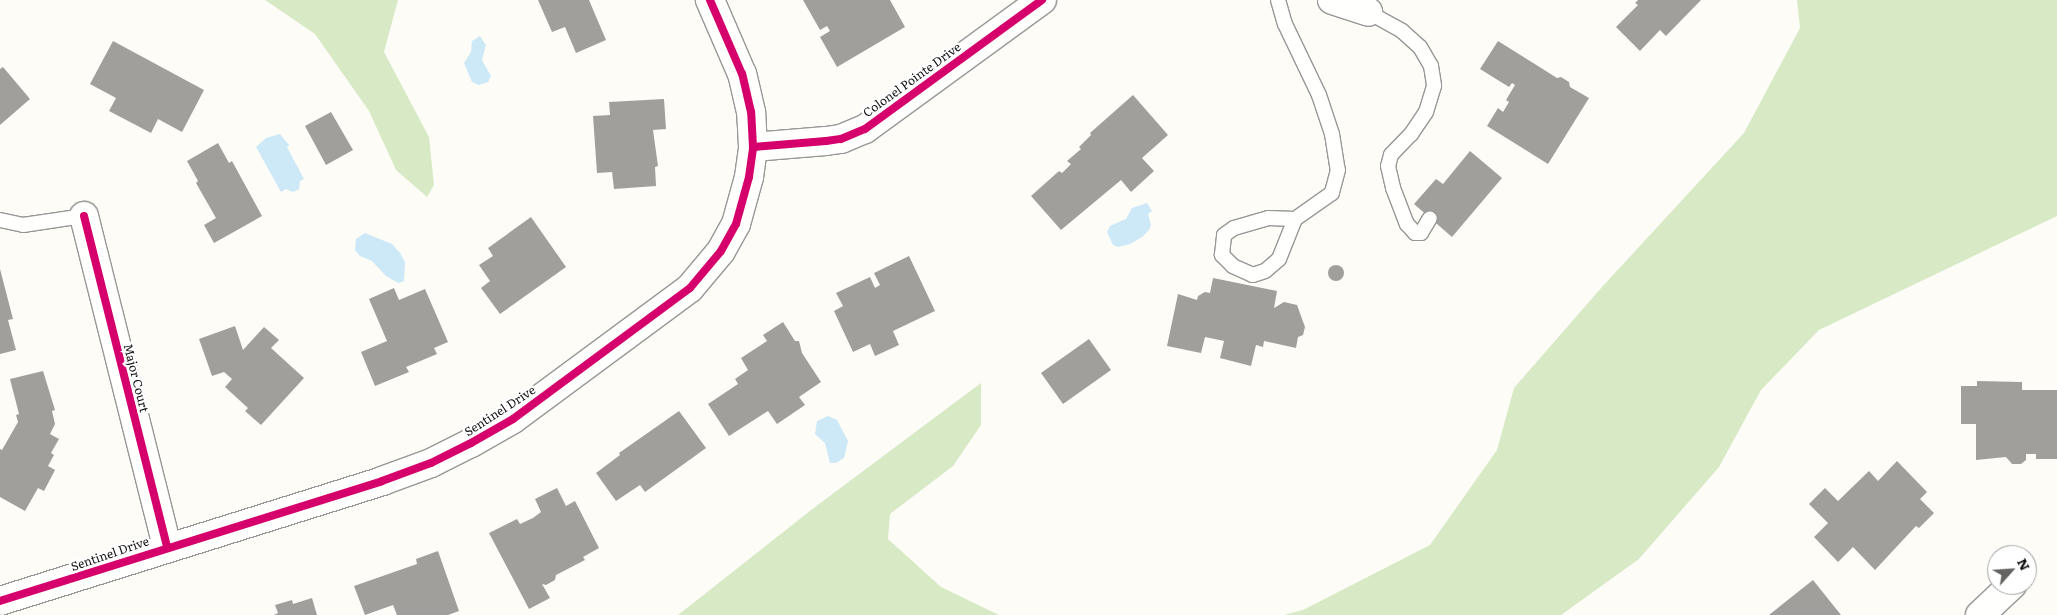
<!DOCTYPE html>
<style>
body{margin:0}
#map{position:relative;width:2057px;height:615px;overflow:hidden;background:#fdfcf7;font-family:Literata,serif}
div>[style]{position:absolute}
.forest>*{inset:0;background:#d8eac5}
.water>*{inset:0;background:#cde8f7}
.building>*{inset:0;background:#a19f9c}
.round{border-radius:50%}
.roads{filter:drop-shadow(1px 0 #979795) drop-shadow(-1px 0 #979795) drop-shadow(0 1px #979795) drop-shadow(0 -1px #979795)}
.lane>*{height:14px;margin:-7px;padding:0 7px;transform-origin:7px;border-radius:7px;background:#fffffe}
.street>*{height:28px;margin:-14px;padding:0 14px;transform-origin:14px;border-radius:14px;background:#fffffe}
.cycleway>*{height:8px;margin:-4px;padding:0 4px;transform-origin:4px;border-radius:4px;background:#d6006c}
span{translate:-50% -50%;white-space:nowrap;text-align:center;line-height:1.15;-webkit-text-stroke:5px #fff;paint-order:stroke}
.street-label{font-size:12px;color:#111}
.north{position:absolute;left:1987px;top:545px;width:50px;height:50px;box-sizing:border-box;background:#fff;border:1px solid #a0a0a0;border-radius:50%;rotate:64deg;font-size:14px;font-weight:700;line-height:20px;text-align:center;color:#111}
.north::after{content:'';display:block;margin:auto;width:18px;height:22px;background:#646362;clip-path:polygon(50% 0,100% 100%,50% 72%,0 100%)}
</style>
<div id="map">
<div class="forest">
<div style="clip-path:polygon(265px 0,398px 0,384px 52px,429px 137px,434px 185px,427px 197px,396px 170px,369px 111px,315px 34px)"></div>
<div style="clip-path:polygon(1797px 0,2057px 0,2057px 216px,1819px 330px,1761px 390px,1719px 467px,1639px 559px,1561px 615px,1284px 615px,1303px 610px,1430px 545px,1497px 450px,1514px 388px,1602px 287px,1744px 133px,1800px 28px)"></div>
<div style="clip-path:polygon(981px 383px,981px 425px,953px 466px,890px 514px,888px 539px,941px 587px,999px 615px,678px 615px,815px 507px)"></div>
</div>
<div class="water">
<div style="clip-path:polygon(480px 36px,486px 45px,482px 60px,491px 76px,488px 82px,479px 85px,472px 82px,464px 63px,471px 52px,472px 41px)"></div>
<div style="clip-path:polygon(280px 134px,289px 145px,287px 147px,304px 179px,300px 181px,299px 189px,293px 192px,286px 189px,281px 192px,256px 147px,266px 138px)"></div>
<div style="clip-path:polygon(1147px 203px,1152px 211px,1148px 214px,1151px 225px,1149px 230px,1142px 237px,1130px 244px,1118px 247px,1113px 245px,1107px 232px,1110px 226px,1126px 219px,1132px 208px)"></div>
<div style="clip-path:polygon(365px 233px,392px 244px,400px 253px,405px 262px,404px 281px,398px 283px,386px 276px,372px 261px,360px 256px,355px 250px,356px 239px)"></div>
<div style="clip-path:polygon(828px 416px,837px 420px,848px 441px,844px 458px,836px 463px,830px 463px,825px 443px,815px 434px,817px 421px)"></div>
</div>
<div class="building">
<div style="clip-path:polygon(538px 0,589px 0,606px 40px,576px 53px,565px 27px,552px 32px)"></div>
<div style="clip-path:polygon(803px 0,890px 0,905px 27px,837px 67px,820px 37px,830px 31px,827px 26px,820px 30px)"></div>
<div style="clip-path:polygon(1638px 0,1701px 0,1666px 36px,1660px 30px,1640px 51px,1616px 27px,1638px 5px,1635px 3px)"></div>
<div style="clip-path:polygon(113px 41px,204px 90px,182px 132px,158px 119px,151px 133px,109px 111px,116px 98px,90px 84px)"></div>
<div style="clip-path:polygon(1498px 41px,1557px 78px,1561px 77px,1569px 82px,1570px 87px,1589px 98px,1548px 164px,1487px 126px,1498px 108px,1503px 112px,1509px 102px,1506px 100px,1515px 85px,1512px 83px,1509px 87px,1480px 69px)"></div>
<div style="clip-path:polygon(3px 67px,30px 99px,0 125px,0 69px)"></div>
<div style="clip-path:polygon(1133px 95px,1168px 135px,1142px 158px,1154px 171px,1131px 192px,1121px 180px,1061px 230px,1031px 196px,1059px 171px,1062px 173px,1071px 164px,1067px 161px,1081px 149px,1079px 147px,1091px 135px,1090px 133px)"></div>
<div style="clip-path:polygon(664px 99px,666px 129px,653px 130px,658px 166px,655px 167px,656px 186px,614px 189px,612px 172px,597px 173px,593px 116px,610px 115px,609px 102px)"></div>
<div style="clip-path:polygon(331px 112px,353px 150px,326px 165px,305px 126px)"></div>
<div style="clip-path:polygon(218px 143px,229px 163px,232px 161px,262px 216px,214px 243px,204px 225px,216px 218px,196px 183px,198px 181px,187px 161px)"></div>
<div style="clip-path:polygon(1470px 151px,1502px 178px,1452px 237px,1414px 204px,1436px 179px,1443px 184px)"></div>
<div style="clip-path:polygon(531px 217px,566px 267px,500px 314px,481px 288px,490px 281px,479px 265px,493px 256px,488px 248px)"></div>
<div style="clip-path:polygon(909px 256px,935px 311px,893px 331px,899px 345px,875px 356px,870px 344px,853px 352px,834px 311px,843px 306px,836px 293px,870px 277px,875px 288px,880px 285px,874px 273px)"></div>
<div class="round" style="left:1328px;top:265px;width:16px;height:16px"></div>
<div style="clip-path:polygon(0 269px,13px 319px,8px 320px,16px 350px,0 354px)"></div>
<div style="clip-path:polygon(1213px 278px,1277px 291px,1274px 308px,1284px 302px,1297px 305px,1305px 327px,1303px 335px,1298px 337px,1296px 348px,1264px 341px,1263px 347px,1256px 345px,1251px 366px,1220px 358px,1224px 341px,1205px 337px,1201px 353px,1167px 346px,1178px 294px,1197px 300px,1198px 296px,1205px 292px,1210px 293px)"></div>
<div style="clip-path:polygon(394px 288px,399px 300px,425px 289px,448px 342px,434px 348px,437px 354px,406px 367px,409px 372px,375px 386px,361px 352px,387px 341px,369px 299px)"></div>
<div style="clip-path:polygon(783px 322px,795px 341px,799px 341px,802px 353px,821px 382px,799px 397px,805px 405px,777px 424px,768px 411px,729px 436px,708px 404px,738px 384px,735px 379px,748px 370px,741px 358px,767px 341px,763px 335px)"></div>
<div style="clip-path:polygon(235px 326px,243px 350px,264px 327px,279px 340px,271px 348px,304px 378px,261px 425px,245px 411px,248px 408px,225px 387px,232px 379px,224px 372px,212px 376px,199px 339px)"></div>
<div style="clip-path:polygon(1089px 339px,1111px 370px,1063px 404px,1041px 373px)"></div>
<div style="clip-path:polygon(43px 371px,55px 410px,52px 411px,55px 424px,50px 434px,59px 439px,51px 453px,54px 455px,48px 466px,55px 470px,44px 491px,38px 488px,25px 511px,0 497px,0 449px,2px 450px,18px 422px,16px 415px,19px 414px,10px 379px)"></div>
<div style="clip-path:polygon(1977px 381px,2022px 382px,2022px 390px,2057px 390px,2057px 459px,2036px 459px,2036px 454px,2026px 454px,2026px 460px,2021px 464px,2012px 464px,2006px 457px,1976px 460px,1976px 424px,1961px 424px,1961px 386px,1977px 386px)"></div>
<div style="clip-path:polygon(679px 411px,706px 448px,645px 492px,640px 485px,616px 501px,596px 473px,620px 455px,619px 453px)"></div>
<div style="clip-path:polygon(1897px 461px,1927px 492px,1920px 499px,1934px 513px,1919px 528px,1916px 526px,1875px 570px,1853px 547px,1838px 562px,1814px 537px,1828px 523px,1809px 504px,1825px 488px,1838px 501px,1869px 471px,1878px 481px)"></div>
<div style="clip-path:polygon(557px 488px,566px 506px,575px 501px,599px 548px,583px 557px,585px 560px,556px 575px,555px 580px,546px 585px,542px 584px,550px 598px,529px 609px,489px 533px,517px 519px,520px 524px,533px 518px,541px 512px,535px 499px)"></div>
<div style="clip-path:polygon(438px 551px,459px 611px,448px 615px,397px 615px,393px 605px,365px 615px,354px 586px,417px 564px,416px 559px)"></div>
<div style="clip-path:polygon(1813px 580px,1841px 615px,1769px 615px)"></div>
<div style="clip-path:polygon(312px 598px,317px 615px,274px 615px,278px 613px,275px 605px,292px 600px,293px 604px)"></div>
</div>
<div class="roads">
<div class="lane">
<div style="left:1278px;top:0;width:25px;rotate:74deg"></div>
<div style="left:1285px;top:24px;width:79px;rotate:64.4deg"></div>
<div style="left:1319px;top:95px;width:41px;rotate:71.6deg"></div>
<div style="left:1332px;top:134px;width:36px;rotate:81deg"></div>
<div style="left:1338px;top:170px;width:24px;rotate:105deg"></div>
<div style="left:1332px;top:193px;width:45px;rotate:144.9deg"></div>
<div style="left:1295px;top:219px;width:43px;rotate:111.8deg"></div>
<div style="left:1279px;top:259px;width:18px;rotate:139deg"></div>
<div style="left:1265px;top:271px;width:13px;rotate:162deg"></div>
<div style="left:1253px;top:275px;width:22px;rotate:-156deg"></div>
<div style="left:1233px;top:266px;width:16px;rotate:-135deg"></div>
<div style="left:1222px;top:255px;width:20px;rotate:-84deg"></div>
<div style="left:1224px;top:235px;width:12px;rotate:-35deg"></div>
<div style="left:1234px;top:228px;width:35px;rotate:-16deg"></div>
<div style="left:1268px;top:218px;width:27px;rotate:2deg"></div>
<div style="left:1368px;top:12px;width:39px;rotate:29deg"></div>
<div style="left:1402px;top:31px;width:24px;rotate:42deg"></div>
<div style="left:1420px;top:47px;width:22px;rotate:60deg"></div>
<div style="left:1431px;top:66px;width:20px;rotate:81deg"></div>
<div style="left:1434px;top:86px;width:27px;rotate:107deg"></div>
<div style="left:1426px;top:112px;width:27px;rotate:124deg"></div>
<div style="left:1411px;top:134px;width:29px;rotate:134deg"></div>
<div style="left:1391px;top:155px;width:11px;rotate:105deg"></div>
<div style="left:1388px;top:166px;width:23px;rotate:77deg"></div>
<div style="left:1393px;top:188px;width:39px;rotate:69deg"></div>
<div style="left:1407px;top:224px;width:12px;rotate:48deg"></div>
<div style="left:1415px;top:233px;width:6px"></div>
<div style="left:1421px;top:233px;width:17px;rotate:-59deg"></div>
<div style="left:0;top:220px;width:24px;rotate:12deg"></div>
<div style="left:23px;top:225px;width:62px;rotate:-8.4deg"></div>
</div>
<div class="street">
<div style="left:1332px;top:0;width:38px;rotate:18deg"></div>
<div style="left:753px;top:147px;width:73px;rotate:-4.7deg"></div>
<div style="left:826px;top:141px;width:15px;rotate:-8deg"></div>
<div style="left:841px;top:139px;width:26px;rotate:-23deg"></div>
<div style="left:865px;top:129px;width:219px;rotate:-36.1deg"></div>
<div style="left:84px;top:216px;width:341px;rotate:75.9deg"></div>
<div style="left:0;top:601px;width:400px;rotate:-17.4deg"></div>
<div style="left:382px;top:481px;width:52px;rotate:-20.2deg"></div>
<div style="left:431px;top:463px;width:45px;rotate:-26.6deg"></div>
<div style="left:471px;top:443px;width:48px;rotate:-29.7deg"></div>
<div style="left:513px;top:419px;width:220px;rotate:-36.5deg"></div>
<div style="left:690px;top:288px;width:48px;rotate:-50deg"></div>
<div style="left:721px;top:251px;width:31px;rotate:-61deg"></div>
<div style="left:736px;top:224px;width:49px;rotate:-74.5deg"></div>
<div style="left:749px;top:177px;width:30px;rotate:-82deg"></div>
<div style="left:753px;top:147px;width:35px;rotate:-93deg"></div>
<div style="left:751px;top:112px;width:39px;rotate:-103deg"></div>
<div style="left:742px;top:74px;width:81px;rotate:-113.4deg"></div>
<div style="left:1980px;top:615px;width:44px;rotate:-43.2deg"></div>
</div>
</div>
<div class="cycleway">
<div style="left:753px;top:147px;width:73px;rotate:-4.7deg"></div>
<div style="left:826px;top:141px;width:15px;rotate:-8deg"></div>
<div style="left:841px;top:139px;width:26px;rotate:-23deg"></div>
<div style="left:865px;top:129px;width:219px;rotate:-36.1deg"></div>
<div style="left:84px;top:216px;width:341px;rotate:75.9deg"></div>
<div style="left:0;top:601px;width:400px;rotate:-17.4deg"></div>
<div style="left:382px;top:481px;width:52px;rotate:-20.2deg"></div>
<div style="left:431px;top:463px;width:45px;rotate:-26.6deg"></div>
<div style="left:471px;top:443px;width:48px;rotate:-29.7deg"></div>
<div style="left:513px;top:419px;width:220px;rotate:-36.5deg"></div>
<div style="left:690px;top:288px;width:48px;rotate:-50deg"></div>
<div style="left:721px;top:251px;width:31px;rotate:-61deg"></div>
<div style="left:736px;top:224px;width:49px;rotate:-74.5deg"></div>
<div style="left:749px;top:177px;width:30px;rotate:-82deg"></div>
<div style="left:753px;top:147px;width:35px;rotate:-93deg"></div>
<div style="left:751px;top:112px;width:39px;rotate:-103deg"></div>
<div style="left:742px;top:74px;width:81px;rotate:-113.4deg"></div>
</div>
<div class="street-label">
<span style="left:912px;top:80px;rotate:-36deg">Colonel Pointe Drive</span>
<span style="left:136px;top:378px;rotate:76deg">Major Court</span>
<span style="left:500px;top:411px;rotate:-33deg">Sentinel Drive</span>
<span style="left:110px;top:554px;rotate:-19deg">Sentinel Drive</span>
</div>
<div class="north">N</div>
</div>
